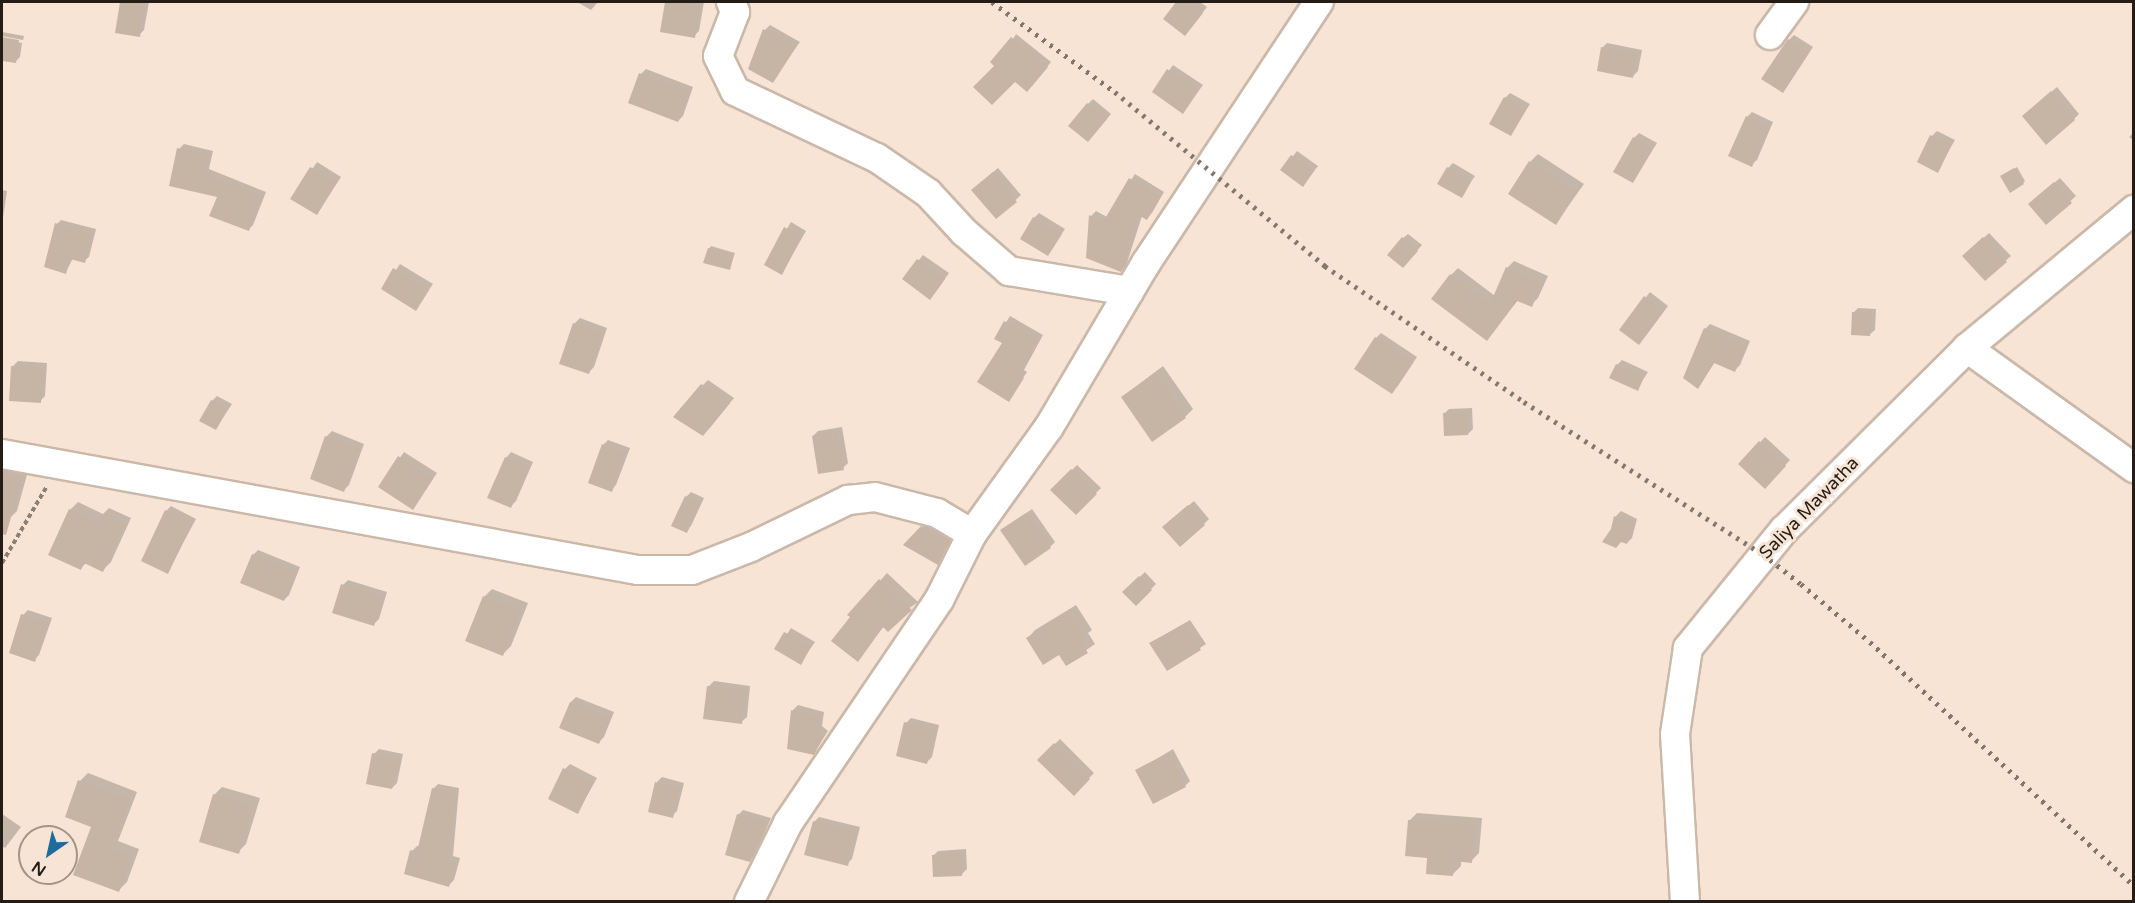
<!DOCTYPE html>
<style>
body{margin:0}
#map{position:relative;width:2135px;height:903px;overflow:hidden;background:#f7e4d5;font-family:"Varela Round",sans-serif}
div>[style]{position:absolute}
.shadow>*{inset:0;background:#0003}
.building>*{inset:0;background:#c6b4a5}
.path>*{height:4px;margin-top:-2px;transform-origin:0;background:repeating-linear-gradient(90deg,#8c7f74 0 4.5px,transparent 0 7.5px)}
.roads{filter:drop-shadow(2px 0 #cab8a9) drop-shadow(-2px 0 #cab8a9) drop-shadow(0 2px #cab8a9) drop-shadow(0 -2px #cab8a9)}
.minor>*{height:28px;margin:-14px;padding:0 14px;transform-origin:14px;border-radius:14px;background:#fff}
.rail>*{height:4.5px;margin-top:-2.25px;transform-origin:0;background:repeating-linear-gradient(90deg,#82756b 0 3px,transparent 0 9px)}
span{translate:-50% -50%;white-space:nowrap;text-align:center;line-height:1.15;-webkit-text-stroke:6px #f7e4d5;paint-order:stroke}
.street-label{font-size:18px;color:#241d17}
.frame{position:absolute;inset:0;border:3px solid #241d17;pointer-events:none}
.north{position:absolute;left:18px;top:825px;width:60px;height:60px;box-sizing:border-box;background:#f7e4d5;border:2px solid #a39489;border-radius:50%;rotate:214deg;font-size:16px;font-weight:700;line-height:24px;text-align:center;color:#241d17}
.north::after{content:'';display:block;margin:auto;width:21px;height:27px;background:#1e6b9e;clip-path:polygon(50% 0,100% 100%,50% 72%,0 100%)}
</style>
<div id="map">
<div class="shadow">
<div style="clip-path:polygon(121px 2px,149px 2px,144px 30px,139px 35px,117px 32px)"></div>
<div style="clip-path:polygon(577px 2px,598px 2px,591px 10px)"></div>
<div style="clip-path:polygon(666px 2px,704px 2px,699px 31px,694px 36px)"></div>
<div style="clip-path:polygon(1178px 2px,1200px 2px,1207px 7px,1190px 29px,1165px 18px)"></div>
<div style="clip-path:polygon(770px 25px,800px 42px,772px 81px,750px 69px,765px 30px)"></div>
<div style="clip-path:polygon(2px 32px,24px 36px,23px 40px,2px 36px)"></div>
<div style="clip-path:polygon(1016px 34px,1051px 62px,1032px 86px,997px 66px)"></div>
<div style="clip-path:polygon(1794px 35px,1813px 47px,1787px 86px,1789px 40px)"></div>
<div style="clip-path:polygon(2px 39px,22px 43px,20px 57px,15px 62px,2px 59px)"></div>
<div style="clip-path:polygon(1607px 43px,1642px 50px,1638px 71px,1633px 76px,1602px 48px)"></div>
<div style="clip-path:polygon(1173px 65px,1203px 85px,1183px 112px,1154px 92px)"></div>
<div style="clip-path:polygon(646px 69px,693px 87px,683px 116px,678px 121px,641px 74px)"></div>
<div style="clip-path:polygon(2057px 87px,2079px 114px,2074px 119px,2029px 111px)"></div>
<div style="clip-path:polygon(1510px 93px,1530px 104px,1511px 134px,1505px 98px)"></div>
<div style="clip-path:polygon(1093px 99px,1111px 114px,1093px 135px,1088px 104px)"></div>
<div style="clip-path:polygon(1752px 112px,1773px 122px,1757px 160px,1751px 165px,1747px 117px)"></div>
<div style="clip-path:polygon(1937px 131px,1955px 140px,1937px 171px,1932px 136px)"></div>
<div style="clip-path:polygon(2134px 132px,2134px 141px,2129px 137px)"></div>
<div style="clip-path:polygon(1639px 133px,1657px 143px,1633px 181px,1634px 138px)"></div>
<div style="clip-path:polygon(184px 144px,213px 151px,209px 169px,266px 192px,253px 225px,248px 230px,179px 149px)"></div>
<div style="clip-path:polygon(1297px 151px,1318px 166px,1303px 185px,1282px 170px)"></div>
<div style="clip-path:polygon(1538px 154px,1584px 184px,1556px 223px,1530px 162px)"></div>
<div style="clip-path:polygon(317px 162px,341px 177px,317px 214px,292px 199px)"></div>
<div style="clip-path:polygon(1453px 163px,1475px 176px,1461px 196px,1448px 168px)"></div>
<div style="clip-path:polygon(2017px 167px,2025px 181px,2023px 183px,2004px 175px)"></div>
<div style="clip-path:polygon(998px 168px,1021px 195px,996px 217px,978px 185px)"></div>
<div style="clip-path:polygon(1135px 174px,1164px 192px,1152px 213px,1147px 218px,1142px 216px,1126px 266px,1121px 271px,1088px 257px,1091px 216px,1096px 211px,1107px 217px)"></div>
<div style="clip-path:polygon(2060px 178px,2076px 196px,2046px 223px,2035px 199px)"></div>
<div style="clip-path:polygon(2px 190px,7px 191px,2px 224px)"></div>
<div style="clip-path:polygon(1039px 213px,1065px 229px,1048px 254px,1034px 218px)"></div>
<div style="clip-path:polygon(61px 220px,96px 229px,89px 257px,84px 261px,73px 258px,66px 272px,57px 224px)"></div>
<div style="clip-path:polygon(791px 222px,806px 231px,782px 273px,766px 264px)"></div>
<div style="clip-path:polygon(1989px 233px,2011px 256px,1985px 279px,1964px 256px)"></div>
<div style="clip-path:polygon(1408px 234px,1422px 245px,1408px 261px,1403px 238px)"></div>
<div style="clip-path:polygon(711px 246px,735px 253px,729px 268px,709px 249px)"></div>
<div style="clip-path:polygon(923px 255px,949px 273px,935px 293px,904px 279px)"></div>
<div style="clip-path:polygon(1514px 261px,1548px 276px,1538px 298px,1531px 305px,1518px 300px,1487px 339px,1451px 275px,1458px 268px,1495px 296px,1507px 268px)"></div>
<div style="clip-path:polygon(400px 264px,433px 284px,416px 309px,383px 289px)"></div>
<div style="clip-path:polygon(1650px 292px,1668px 306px,1644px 338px,1646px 297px)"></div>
<div style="clip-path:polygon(1858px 308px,1876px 309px,1875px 330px,1869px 335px,1853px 313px)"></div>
<div style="clip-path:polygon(1010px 316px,1043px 335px,1024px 370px,1027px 372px,1008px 400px,1004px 342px,996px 338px)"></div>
<div style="clip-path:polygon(580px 318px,607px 328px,594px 367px,589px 372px,561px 363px,575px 323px)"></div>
<div style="clip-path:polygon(1710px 324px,1750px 341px,1740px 365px,1735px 370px,1715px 362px,1698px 387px,1705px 329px)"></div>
<div style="clip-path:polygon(1381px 333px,1417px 357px,1397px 387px,1376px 338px)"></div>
<div style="clip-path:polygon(1622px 360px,1648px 372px,1637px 389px,1617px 365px)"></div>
<div style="clip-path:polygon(18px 361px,47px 363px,45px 396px,40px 401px,13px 366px)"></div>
<div style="clip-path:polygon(1163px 366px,1193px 409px,1185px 417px,1122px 397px)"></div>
<div style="clip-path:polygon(708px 380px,734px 398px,708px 430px,703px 385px)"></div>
<div style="clip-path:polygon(217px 396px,232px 404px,216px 428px,212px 401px)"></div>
<div style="clip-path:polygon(1472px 408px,1473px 429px,1468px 434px,1444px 414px,1449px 409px)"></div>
<div style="clip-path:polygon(842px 427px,848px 463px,843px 468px,813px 436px,818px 431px)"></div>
<div style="clip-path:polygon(332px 431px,364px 444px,349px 485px,344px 490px,311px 478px,327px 436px)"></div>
<div style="clip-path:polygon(1765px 437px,1790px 460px,1765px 487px,1740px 464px)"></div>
<div style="clip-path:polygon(608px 440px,630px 448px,616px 485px,611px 490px,603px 445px)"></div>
<div style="clip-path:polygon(404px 452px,437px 473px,413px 508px,380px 486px)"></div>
<div style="clip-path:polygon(511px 452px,533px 462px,516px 501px,511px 506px,506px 458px)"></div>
<div style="clip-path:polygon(2px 464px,28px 471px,17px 511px,10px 518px,2px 515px)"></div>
<div style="clip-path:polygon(1077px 465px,1101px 488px,1076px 513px,1052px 490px)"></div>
<div style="clip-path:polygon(691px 492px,704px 498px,691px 526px,686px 531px,686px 497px)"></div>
<div style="clip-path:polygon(1194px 501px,1209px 519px,1204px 524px,1169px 522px)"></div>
<div style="clip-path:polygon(78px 502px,103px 514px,109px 508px,131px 518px,111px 562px,103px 570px,87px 562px,81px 568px,70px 510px)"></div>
<div style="clip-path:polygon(171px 506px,196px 519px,167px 573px,166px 511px)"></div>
<div style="clip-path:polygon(1032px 509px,1055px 542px,1050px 547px,1002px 530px)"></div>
<div style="clip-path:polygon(1621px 511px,1637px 519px,1632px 538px,1627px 543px,1612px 530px,1616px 516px)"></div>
<div style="clip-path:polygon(927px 522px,954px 535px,938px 563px,905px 545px)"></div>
<div style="clip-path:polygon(258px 550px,300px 567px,289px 595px,284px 600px,253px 555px)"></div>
<div style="clip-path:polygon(1145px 572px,1156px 584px,1136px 604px,1124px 592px)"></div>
<div style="clip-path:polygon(887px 573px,918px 602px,884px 626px,858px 660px,850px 615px)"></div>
<div style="clip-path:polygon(348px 580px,387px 592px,379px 619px,374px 624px,343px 585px)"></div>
<div style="clip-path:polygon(492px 589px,528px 603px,511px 646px,503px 654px,484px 597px)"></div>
<div style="clip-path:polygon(1076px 605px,1092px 630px,1088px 633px,1095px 644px,1066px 664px,1059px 653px,1028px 638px,1035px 630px)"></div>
<div style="clip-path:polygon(28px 610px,52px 618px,39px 655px,34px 660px,23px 615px)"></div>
<div style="clip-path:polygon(1190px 620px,1206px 644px,1168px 669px,1150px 643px)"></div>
<div style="clip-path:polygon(791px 628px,815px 642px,800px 663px,777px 649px)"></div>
<div style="clip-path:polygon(714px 681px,750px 686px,747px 717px,741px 722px,708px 687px)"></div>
<div style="clip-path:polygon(576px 697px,614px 712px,604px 737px,599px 742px,561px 727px,571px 702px)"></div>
<div style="clip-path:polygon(798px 705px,824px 712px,822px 726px,828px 731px,814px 753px,788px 747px,793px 710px)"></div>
<div style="clip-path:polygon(911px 718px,939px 725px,932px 757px,927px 762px,906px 723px)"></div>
<div style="clip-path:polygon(1060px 739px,1094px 773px,1074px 794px,1039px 760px)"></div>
<div style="clip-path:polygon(379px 749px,403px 754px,397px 783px,392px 788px,374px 754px)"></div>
<div style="clip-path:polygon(1173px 749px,1190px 781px,1185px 786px,1137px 771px)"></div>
<div style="clip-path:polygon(570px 764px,597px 778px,578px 812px,565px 769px)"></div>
<div style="clip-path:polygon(88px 773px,137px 792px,118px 841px,139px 849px,127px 882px,119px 890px,93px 826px,80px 781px)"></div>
<div style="clip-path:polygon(662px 777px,684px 783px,677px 811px,672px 816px,657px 782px)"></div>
<div style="clip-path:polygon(438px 784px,459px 788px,453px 856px,460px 858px,454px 880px,449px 885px,412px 851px,417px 846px,420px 846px,433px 789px)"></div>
<div style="clip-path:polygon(222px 787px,260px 798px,246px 844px,238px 852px,214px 795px)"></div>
<div style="clip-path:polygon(743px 810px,771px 818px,755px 855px,750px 860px,738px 815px)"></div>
<div style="clip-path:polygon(1417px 813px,1482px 818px,1479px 853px,1471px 861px,1461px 860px,1461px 866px,1453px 874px,1428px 856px,1409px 821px)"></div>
<div style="clip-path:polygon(2px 814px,21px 827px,5px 848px,2px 846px)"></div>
<div style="clip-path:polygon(819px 817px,860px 827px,852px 859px,847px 864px,814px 822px)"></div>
<div style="clip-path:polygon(966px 849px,967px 869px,962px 874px,933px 856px,938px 851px)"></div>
</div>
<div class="building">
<div style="clip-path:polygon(120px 2px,145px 2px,140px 37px,115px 33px)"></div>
<div style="clip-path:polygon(665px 2px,700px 7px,695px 38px,660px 32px)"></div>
<div style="clip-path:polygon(1176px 2px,1189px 2px,1203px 13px,1185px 36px,1163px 19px)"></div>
<div style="clip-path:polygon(763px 29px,796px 47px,773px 83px,748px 69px)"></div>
<div style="clip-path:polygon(2px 37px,19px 40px,16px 63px,2px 61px)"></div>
<div style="clip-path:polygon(1011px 37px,1048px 67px,1027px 92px,1015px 82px,992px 105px,973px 87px,994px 66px,990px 62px)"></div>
<div style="clip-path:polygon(1788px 39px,1809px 53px,1783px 93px,1761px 79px)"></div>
<div style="clip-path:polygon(1601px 47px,1637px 54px,1633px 78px,1597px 71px)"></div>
<div style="clip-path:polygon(1167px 69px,1199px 90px,1183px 114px,1152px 92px)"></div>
<div style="clip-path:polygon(639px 73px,689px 92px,678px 122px,628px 103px)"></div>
<div style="clip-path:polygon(2051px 91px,2075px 120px,2046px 145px,2022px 116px)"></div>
<div style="clip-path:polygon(1504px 97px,1526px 110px,1511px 136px,1489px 124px)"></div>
<div style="clip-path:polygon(1087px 103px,1107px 119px,1088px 142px,1068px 126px)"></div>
<div style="clip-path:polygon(1746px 116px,1769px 127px,1752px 167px,1728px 156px)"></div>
<div style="clip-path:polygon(1930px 135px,1951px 146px,1938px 173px,1917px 162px)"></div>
<div style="clip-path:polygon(1633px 137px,1653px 149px,1633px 183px,1613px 172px)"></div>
<div style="clip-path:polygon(177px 148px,209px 155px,205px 174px,262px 197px,249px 231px,209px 216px,217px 197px,169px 186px)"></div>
<div style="clip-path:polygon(1291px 155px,1314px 171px,1303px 187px,1280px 170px)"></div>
<div style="clip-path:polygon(1529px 161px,1577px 192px,1556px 225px,1508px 194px)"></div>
<div style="clip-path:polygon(310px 167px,337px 182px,317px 215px,290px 199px)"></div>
<div style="clip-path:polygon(1447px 167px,1471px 182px,1462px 198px,1437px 184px)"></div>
<div style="clip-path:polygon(2014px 168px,2024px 184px,2010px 193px,2000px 176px)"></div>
<div style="clip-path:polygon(993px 172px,1017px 202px,996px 219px,971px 190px)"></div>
<div style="clip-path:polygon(1129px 178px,1160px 197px,1147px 220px,1140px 216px,1121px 272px,1086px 258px,1089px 215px,1103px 222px)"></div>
<div style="clip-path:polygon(2054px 182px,2072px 203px,2046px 225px,2028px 204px)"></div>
<div style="clip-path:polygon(1033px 217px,1062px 234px,1048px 256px,1020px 239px)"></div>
<div style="clip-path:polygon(55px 223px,93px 234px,85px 263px,70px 259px,66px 274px,44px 267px)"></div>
<div style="clip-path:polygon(784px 227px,802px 236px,782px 275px,764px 265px)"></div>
<div style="clip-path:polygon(1402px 237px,1418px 251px,1403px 268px,1387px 255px)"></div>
<div style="clip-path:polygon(1983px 237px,2007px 262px,1985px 281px,1962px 256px)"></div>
<div style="clip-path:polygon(708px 248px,734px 255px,730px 270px,703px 263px)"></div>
<div style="clip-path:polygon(917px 259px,945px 279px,930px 300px,902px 279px)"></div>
<div style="clip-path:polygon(1506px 267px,1542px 283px,1532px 307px,1517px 301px,1487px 341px,1431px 299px,1450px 274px,1490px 304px)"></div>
<div style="clip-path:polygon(393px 268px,429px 290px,416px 311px,381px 289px)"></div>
<div style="clip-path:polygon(1644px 296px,1664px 311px,1639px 345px,1619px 330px)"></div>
<div style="clip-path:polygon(1852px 312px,1872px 314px,1870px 336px,1851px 335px)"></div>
<div style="clip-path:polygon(1004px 321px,1039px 341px,1020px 376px,1024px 378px,1009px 402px,977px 382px,1002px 343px,994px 339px)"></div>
<div style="clip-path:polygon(573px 323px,603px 333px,589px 374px,559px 364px)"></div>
<div style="clip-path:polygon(1704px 328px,1746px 346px,1735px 372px,1714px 363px,1698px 389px,1683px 378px)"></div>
<div style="clip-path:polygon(1375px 337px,1413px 363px,1392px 394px,1354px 369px)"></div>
<div style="clip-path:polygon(1616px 364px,1644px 377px,1638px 391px,1609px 378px)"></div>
<div style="clip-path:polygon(11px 366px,43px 368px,41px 403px,9px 401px)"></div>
<div style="clip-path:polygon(1155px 373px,1186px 418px,1152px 442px,1121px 397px)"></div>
<div style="clip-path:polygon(701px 384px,730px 403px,703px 436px,673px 417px)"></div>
<div style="clip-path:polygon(211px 400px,228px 409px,216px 430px,199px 421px)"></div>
<div style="clip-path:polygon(1443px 413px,1468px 413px,1468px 435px,1444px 436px)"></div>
<div style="clip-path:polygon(837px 432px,844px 470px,818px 474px,812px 436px)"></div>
<div style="clip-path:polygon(325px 436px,360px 449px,344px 492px,310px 479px)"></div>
<div style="clip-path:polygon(1759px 441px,1786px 466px,1765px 489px,1738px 464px)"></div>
<div style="clip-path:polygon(602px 444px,626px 453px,612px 492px,588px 483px)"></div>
<div style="clip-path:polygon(398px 456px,433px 479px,413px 510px,378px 487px)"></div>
<div style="clip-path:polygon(505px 457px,529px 467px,511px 508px,487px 498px)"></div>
<div style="clip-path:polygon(1071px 469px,1097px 494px,1076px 515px,1050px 490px)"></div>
<div style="clip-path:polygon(2px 472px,22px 478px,6px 535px,2px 534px)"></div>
<div style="clip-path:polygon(685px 496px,700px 503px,687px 533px,671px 526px)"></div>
<div style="clip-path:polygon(1188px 505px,1205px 525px,1180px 547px,1162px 527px)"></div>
<div style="clip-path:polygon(69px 509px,97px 522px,100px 515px,124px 526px,103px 572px,84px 563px,81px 570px,48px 555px)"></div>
<div style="clip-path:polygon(165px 510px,192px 524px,168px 574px,141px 561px)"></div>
<div style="clip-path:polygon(1026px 513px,1051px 548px,1025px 566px,1000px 530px)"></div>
<div style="clip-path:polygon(1614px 516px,1633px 524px,1627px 544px,1621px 542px,1616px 548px,1602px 542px,1611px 529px)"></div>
<div style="clip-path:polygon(921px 526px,950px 541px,938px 565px,903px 545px)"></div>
<div style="clip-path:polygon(252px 554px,296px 572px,284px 601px,240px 583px)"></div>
<div style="clip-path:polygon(1139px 576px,1152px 590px,1136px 606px,1122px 592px)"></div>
<div style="clip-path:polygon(879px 579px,912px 610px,888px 632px,883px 627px,858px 662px,831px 641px,850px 617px,847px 615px)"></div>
<div style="clip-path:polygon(341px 584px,383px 597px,374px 626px,332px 613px)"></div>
<div style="clip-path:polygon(483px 596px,521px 611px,503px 656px,465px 641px)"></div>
<div style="clip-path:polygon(1068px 612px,1085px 639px,1081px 641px,1088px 653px,1066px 666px,1059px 655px,1043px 665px,1026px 638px)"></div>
<div style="clip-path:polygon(21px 614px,48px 623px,35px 662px,9px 653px)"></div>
<div style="clip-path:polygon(1185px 624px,1201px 650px,1167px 671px,1149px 643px)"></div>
<div style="clip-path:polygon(784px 632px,811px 647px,801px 665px,774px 649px)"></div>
<div style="clip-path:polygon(707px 686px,746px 690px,742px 724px,703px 719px)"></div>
<div style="clip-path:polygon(570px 702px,610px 718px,599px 744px,559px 728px)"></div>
<div style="clip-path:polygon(791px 710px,820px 717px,818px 731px,824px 736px,814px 755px,787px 749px)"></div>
<div style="clip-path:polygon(904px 722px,935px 730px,927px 764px,896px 756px)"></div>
<div style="clip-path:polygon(1054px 743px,1090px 779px,1074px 796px,1037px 760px)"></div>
<div style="clip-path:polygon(372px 753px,399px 759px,392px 789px,366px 784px)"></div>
<div style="clip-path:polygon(1168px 753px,1186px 787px,1153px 804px,1135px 770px)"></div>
<div style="clip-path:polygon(563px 768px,593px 783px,578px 814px,548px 799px)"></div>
<div style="clip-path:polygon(78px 780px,130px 800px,111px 849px,132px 857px,119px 892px,73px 875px,91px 827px,65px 817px)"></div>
<div style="clip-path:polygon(655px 782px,680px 788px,673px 818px,648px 812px)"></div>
<div style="clip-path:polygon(432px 788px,455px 793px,449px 861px,456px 863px,449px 887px,404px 874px,410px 850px,417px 852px)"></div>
<div style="clip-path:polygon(213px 794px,253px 806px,239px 854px,199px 842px)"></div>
<div style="clip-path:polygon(737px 814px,767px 823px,750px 862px,725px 855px)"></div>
<div style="clip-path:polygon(1408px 820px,1475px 825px,1472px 863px,1454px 861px,1453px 876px,1426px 874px,1427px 858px,1405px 856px)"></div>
<div style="clip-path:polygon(813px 821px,856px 832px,848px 866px,804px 855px)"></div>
<div style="clip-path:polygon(961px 854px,962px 876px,933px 877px,932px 855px)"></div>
</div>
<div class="path">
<div style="left:2px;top:563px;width:89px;rotate:-59.7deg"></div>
</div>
<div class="roads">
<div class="minor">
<div style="left:731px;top:2px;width:11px;rotate:68deg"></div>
<div style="left:735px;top:12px;width:47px;rotate:111.1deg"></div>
<div style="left:718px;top:56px;width:39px;rotate:64deg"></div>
<div style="left:735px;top:91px;width:157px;rotate:25.3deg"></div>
<div style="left:877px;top:158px;width:62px;rotate:34.5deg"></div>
<div style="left:928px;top:193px;width:53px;rotate:47.3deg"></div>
<div style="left:964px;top:232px;width:60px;rotate:40.9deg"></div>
<div style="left:1009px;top:271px;width:122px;rotate:9.5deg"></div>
<div style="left:1770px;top:35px;width:41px;rotate:-54deg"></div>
<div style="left:1967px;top:348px;width:206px;rotate:35.7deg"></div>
<div style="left:2px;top:454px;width:646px;rotate:10.34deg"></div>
<div style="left:638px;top:570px;width:54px"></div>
<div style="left:692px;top:570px;width:63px;rotate:-21.3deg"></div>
<div style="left:751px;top:547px;width:108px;rotate:-25.9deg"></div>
<div style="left:848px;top:500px;width:27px;rotate:-6deg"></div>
<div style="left:875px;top:497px;width:64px;rotate:14.5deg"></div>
<div style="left:937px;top:513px;width:41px;rotate:31deg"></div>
<div style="left:749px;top:902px;width:88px;rotate:-63.7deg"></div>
<div style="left:788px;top:823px;width:269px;rotate:-55.9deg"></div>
<div style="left:939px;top:600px;width:74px;rotate:-63.4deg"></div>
<div style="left:972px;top:534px;width:132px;rotate:-54.3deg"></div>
<div style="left:1049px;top:427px;width:191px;rotate:-59.4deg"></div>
<div style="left:1146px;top:263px;width:313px;rotate:-56.5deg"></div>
<div style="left:1685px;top:902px;width:168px;rotate:-93.4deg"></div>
<div style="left:1675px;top:734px;width:87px;rotate:-81.4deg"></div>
<div style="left:1688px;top:648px;width:152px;rotate:-50.9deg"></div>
<div style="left:1784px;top:530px;width:258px;rotate:-44.8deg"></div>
<div style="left:1967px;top:348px;width:217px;rotate:-39.6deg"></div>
</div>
</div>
<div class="rail">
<div style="left:992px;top:2px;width:152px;rotate:36.2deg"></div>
<div style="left:1115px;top:92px;width:273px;rotate:39.6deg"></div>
<div style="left:1325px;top:266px;width:241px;rotate:34.3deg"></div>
<div style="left:1524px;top:402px;width:283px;rotate:32.5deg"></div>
<div style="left:1763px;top:554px;width:48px;rotate:38.3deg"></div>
<div style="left:1801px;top:584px;width:90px;rotate:40deg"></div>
<div style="left:1870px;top:642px;width:359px;rotate:42.7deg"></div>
</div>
<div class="street-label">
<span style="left:1809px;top:508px;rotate:-46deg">Saliya Mawatha</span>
</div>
<div class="frame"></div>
<div class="north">N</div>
</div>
